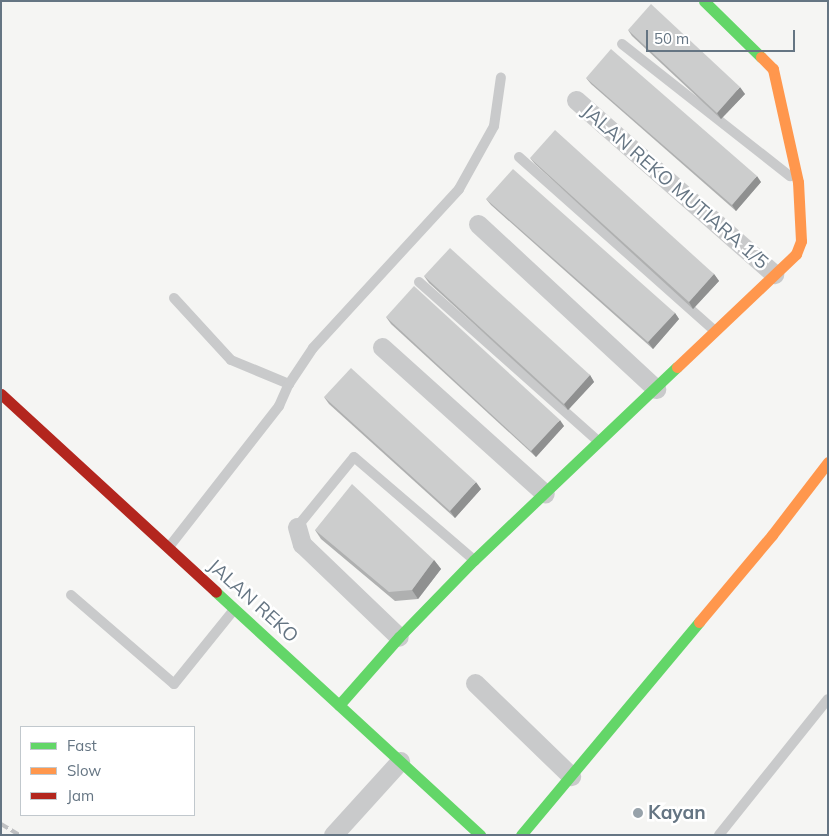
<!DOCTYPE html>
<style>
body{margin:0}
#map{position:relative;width:829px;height:836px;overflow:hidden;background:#f5f5f3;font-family:Mulish,sans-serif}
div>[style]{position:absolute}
.lane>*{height:10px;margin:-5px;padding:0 5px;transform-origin:5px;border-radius:5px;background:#c9cacb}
.street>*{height:19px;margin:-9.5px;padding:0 9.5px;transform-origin:9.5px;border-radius:9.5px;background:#c9cacb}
.fast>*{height:11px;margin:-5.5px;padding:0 5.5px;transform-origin:5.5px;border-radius:5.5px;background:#63d668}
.slow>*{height:11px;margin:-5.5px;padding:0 5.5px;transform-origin:5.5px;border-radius:5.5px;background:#ff974d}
.jam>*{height:11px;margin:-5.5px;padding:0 5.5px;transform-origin:5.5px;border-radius:5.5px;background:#b3261e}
.rail>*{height:4px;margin-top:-2px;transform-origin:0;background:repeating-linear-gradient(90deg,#bfc0c2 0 8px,transparent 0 12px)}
.wall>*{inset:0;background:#afb0b0}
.shaded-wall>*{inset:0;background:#8f9090}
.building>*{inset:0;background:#cccdcd}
.dots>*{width:14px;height:14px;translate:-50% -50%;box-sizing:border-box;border:2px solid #fff;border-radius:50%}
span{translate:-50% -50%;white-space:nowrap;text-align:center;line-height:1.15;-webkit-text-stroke:5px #fff;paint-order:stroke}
.street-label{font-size:19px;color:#657583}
.poi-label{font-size:19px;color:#657583;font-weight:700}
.left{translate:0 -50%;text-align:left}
.frame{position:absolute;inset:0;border:2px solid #657583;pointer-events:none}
.legend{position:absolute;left:20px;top:726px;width:175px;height:90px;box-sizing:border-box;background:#fff;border:1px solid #c1c8cd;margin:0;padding:6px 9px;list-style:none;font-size:15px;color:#657583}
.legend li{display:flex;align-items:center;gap:10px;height:25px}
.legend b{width:25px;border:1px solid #c1c8cd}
.scale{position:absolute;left:646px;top:30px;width:149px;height:22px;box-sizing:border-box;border:2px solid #657583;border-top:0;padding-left:6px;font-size:15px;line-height:18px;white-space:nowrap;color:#657583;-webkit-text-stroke:4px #fff;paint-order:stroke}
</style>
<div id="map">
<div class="lane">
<div style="left:622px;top:44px;width:214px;rotate:38.2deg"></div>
<div style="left:519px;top:157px;width:262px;rotate:41.6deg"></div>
<div style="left:419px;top:282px;width:239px;rotate:41.6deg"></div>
<div style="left:174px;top:298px;width:84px;rotate:47.4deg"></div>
<div style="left:231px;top:360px;width:63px;rotate:22.5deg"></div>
<div style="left:297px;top:527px;width:90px;rotate:-50.8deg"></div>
<div style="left:354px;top:457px;width:157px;rotate:40.6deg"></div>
<div style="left:169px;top:547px;width:179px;rotate:-52deg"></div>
<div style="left:279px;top:406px;width:24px;rotate:-66deg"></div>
<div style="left:289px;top:384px;width:43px;rotate:-56.3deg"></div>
<div style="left:313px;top:348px;width:216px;rotate:-47.4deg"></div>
<div style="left:459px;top:189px;width:72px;rotate:-60.9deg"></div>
<div style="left:494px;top:126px;width:49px;rotate:-81.9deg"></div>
<div style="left:71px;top:595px;width:136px;rotate:40.8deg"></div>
<div style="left:174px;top:684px;width:94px;rotate:-51.1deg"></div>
<div style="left:719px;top:835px;width:174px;rotate:-51.3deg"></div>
</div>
<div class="street">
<div style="left:576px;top:100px;width:264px;rotate:41.3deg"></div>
<div style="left:478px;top:224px;width:243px;rotate:42.8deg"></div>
<div style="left:382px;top:347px;width:219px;rotate:42deg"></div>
<div style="left:297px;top:527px;width:18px;rotate:74deg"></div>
<div style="left:302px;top:544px;width:134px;rotate:43.8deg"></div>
<div style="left:475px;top:683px;width:134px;rotate:44.1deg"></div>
<div style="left:333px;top:835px;width:100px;rotate:-47.8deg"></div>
</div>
<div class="fast">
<div style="left:704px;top:1px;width:80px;rotate:44.5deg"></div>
<div style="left:216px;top:592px;width:359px;rotate:42.6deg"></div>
<div style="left:339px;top:705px;width:91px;rotate:-48.6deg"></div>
<div style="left:399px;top:637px;width:107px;rotate:-45.8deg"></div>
<div style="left:474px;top:560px;width:280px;rotate:-43.6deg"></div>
<div style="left:521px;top:835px;width:278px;rotate:-50.1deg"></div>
</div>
<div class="slow">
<div style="left:677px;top:367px;width:164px;rotate:-43.5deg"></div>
<div style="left:796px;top:254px;width:14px;rotate:-69deg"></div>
<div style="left:801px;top:241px;width:59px;rotate:-92.9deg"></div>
<div style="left:798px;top:182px;width:116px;rotate:-102.5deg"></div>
<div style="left:773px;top:69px;width:17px;rotate:-135deg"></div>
<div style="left:699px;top:622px;width:114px;rotate:-50deg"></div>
<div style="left:772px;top:535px;width:92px;rotate:-52.5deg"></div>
</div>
<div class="jam">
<div style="left:1px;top:394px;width:292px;rotate:42.6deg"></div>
</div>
<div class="rail">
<div style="left:1px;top:824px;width:21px;rotate:31deg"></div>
</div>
<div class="wall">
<div style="clip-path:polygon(628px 30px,745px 94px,721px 119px,632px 36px)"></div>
<div style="clip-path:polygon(586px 78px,761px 182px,736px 211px,591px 84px)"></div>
<div style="clip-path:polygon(530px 158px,714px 274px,719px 281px,693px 309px,535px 164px)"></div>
<div style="clip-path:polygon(486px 199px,675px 313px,679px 319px,653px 349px,491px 205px)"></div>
<div style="clip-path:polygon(424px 276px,590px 375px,594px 382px,568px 410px,429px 283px)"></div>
<div style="clip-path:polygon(386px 317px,564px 426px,536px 457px,391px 324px)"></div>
<div style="clip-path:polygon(324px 397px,481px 489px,455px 518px,329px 404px)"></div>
<div style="clip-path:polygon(315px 530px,434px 560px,441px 569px,418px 599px,395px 601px,321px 539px)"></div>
</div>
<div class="shaded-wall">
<div style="clip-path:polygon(740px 87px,745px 94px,721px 119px,717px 113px)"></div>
<div style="clip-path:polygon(757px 176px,761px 182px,736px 211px,732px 205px)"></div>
<div style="clip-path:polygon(714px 274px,719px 281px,693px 309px,689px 302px)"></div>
<div style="clip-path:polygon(675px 313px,679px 319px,653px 349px,648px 342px)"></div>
<div style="clip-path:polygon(590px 375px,594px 382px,568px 410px,564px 404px)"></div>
<div style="clip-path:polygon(560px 420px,564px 426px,536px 457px,531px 451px)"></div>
<div style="clip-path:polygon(476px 482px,481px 489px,455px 518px,450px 511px)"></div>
<div style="clip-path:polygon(434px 560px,441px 569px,418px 599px,412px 590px)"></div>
</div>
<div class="building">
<div style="clip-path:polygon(651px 4px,740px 87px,717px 113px,628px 30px)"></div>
<div style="clip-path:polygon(611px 49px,757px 176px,732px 205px,586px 78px)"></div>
<div style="clip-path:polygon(555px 130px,714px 274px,689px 302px,530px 158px)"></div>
<div style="clip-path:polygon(513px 169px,675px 313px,648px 342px,486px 199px)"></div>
<div style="clip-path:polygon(450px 248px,590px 375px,564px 404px,424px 276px)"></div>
<div style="clip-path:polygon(414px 286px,560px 420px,531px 451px,386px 317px)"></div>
<div style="clip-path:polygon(351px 368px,476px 482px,450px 511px,324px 397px)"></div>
<div style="clip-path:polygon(352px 484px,434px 560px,412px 590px,389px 592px,315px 530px)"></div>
</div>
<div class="dots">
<div style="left:638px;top:813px;background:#97a2aa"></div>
</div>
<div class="street-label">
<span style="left:675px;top:187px;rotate:41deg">JALAN REKO MUTIARA 1/5</span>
<span style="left:253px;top:601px;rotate:42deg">JALAN REKO</span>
</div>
<div class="poi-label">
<span class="left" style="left:648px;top:813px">Kayan</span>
</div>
<div class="frame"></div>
<ul class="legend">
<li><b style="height:6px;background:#63d668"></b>Fast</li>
<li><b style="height:6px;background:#ff974d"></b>Slow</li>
<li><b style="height:6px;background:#b3261e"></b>Jam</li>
</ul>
<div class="scale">50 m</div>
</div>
